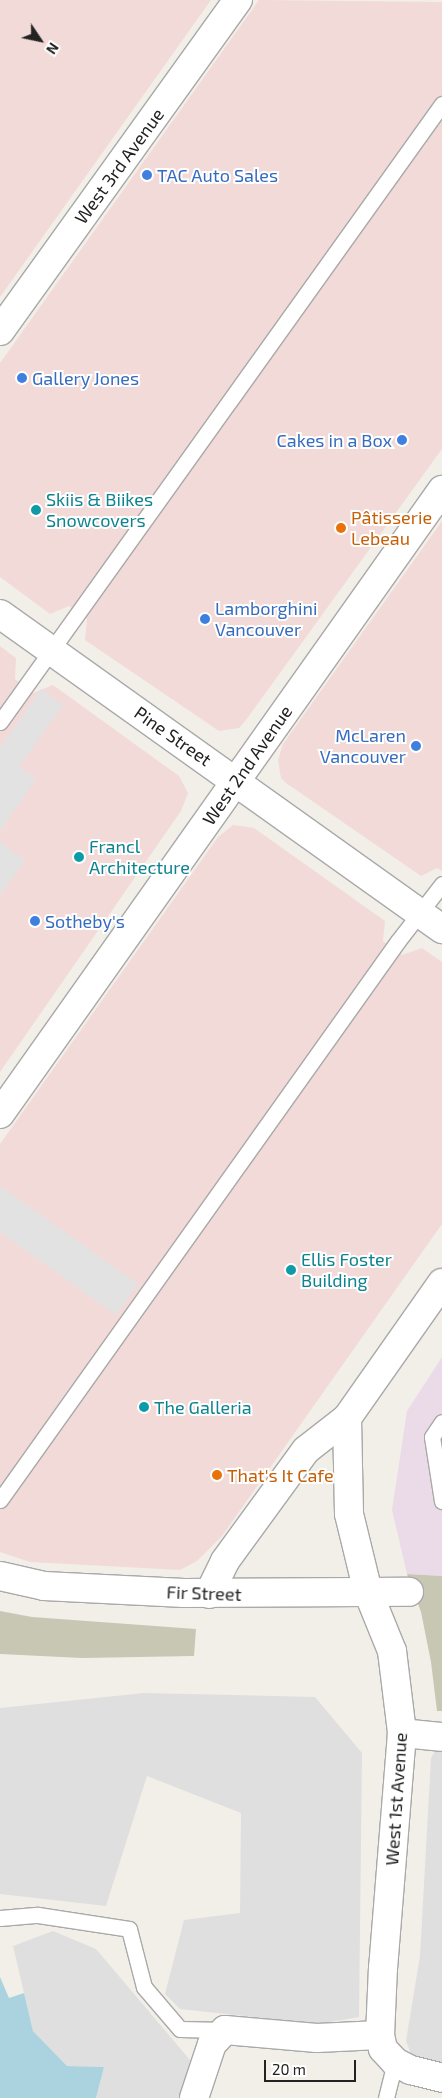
<!DOCTYPE html>
<meta charset="utf-8">
<style>
body{margin:0}
#map{position:relative;width:442px;height:2098px;overflow:hidden;background:#f2efe9;font-family:"Exo 2",sans-serif}
div>[style]{position:absolute}
.residential>*{inset:0;background:#e0dfdf}
.commercial>*{inset:0;background:#f2dad9}
.industrial>*{inset:0;background:#ebdbe8}
.construction>*{inset:0;background:#c7c7b4}
.parking>*{inset:0;background:#e2e2e2}
.water>*{inset:0;background:#aad3df}
.roads{filter:drop-shadow(1px 0 #a9a9a9) drop-shadow(-1px 0 #a9a9a9) drop-shadow(0 1px #a9a9a9) drop-shadow(0 -1px #a9a9a9)}
.lane>*{height:15px;margin:-7.5px;padding:0 7.5px;transform-origin:7.5px;border-radius:7.5px;background:#fff}
.street>*{height:28px;margin:-14px;padding:0 14px;transform-origin:14px;border-radius:14px;background:#fff}
.dots>*{width:14px;height:14px;translate:-50% -50%;box-sizing:border-box;border:2px solid #fff;border-radius:50%}
span{translate:-50% -50%;white-space:nowrap;text-align:center;line-height:1.15;-webkit-text-stroke:4px #fff;paint-order:stroke}
.street-label{font-size:18px;color:#222}
.shop-label{font-size:18px;color:#366cbe}
.left{translate:0 -50%;text-align:left}
.right{translate:-100% -50%;text-align:right}
.culture-label{font-size:18px;color:#0d838f}
.food-label{font-size:18px;color:#c56008}
.north{position:absolute;left:15px;top:15px;width:50px;height:50px;-webkit-text-stroke:4px #fff;paint-order:stroke;rotate:124deg;font-size:14px;font-weight:700;line-height:20px;text-align:center;color:#222}
.north::after{content:'';display:block;margin:auto;width:18px;height:22px;background:#222;clip-path:polygon(50% 0,100% 100%,50% 72%,0 100%)}
.scale{position:absolute;left:264px;top:2060px;width:92px;height:22px;box-sizing:border-box;border:2px solid #222;border-top:0;padding-left:6px;font-size:15px;line-height:18px;white-space:nowrap;color:#222;-webkit-text-stroke:4px #fff;paint-order:stroke}
</style>
<div id="map">
<div class="residential">
<div style="clip-path:polygon(144px 1693px,315px 1697px,362px 1753px,359px 2017px,318px 2024px,180px 2009px,165px 1994px,184px 1920px,240px 1913px,241px 1813px,147px 1776px,106px 1906px,0 1894px,0 1708px)"></div>
<div style="clip-path:polygon(435px 1751px,442px 1752px,442px 2067px,413px 2059px,406px 2041px,420px 1956px,431px 1758px)"></div>
<div style="clip-path:polygon(53px 1931px,96px 1949px,190px 2060px,180px 2098px,96px 2098px,104px 2067px,67px 2066px,33px 2031px,13px 1946px)"></div>
</div>
<div class="commercial">
<div style="clip-path:polygon(0 0,211px 0,0 297px)"></div>
<div style="clip-path:polygon(259px 0,442px 2px,442px 449px,246px 720px,239px 728px,219px 731px,85px 640px,87px 619px,69px 606px,50px 614px,0 577px,0 363px)"></div>
<div style="clip-path:polygon(442px 521px,442px 871px,437px 868px,421px 876px,286px 783px,281px 778px,278px 760px,283px 744px)"></div>
<div style="clip-path:polygon(0 646px,16px 658px,15px 679px,33px 693px,53px 685px,179px 776px,188px 793px,181px 811px,0 1072px)"></div>
<div style="clip-path:polygon(233px 825px,254px 828px,385px 921px,383px 941px,402px 955px,422px 948px,442px 962px,442px 1224px,222px 1536px,197px 1561px,180px 1570px,30px 1562px,0 1552px,0 1144px,218px 837px)"></div>
</div>
<div class="industrial">
<div style="clip-path:polygon(442px 1357px,442px 1576px,407px 1574px,392px 1510px,407px 1411px)"></div>
</div>
<div class="construction">
<div style="clip-path:polygon(407px 1574px,442px 1576px,442px 1711px,437px 1711px,431px 1662px,421px 1612px)"></div>
<div style="clip-path:polygon(0 1611px,32px 1617px,196px 1629px,194px 1656px,82px 1658px,0 1654px)"></div>
</div>
<div class="parking">
<div style="clip-path:polygon(41px 689px,63px 705px,19px 767px,36px 779px,0 831px,0 748px)"></div>
<div style="clip-path:polygon(0 842px,25px 860px,0 896px)"></div>
<div style="clip-path:polygon(0 1186px,138px 1284px,116px 1315px,0 1232px)"></div>
</div>
<div class="water">
<div style="clip-path:polygon(0 1977px,9px 1998px,24px 1993px,33px 2031px,67px 2066px,104px 2067px,96px 2098px,0 2098px)"></div>
</div>
<div class="roads">
<div class="lane">
<div style="left:0;top:722px;width:760px;rotate:-54.43deg"></div>
<div style="left:442px;top:1422px;width:18px;rotate:124deg"></div>
<div style="left:432px;top:1437px;width:65px;rotate:81.1deg"></div>
<div style="left:0;top:1500px;width:686px;rotate:-54.55deg"></div>
<div style="left:398px;top:941px;width:72px;rotate:-52.3deg"></div>
<div style="left:0;top:1918px;width:38px;rotate:-5deg"></div>
<div style="left:38px;top:1915px;width:92px;rotate:8.7deg"></div>
<div style="left:129px;top:1929px;width:60px;rotate:75.5deg"></div>
<div style="left:144px;top:1987px;width:55px;rotate:49.4deg"></div>
<div style="left:180px;top:2029px;width:45px;rotate:1.3deg"></div>
<div style="left:386px;top:2098px;width:37px;rotate:-76deg"></div>
</div>
<div class="street">
<div style="left:0;top:331px;width:408px;rotate:-54.3deg"></div>
<div style="left:0;top:614px;width:543px;rotate:35.48deg"></div>
<div style="left:0;top:1114px;width:765px;rotate:-54.69deg"></div>
<div style="left:347px;top:1418px;width:96px;rotate:88.8deg"></div>
<div style="left:349px;top:1514px;width:80px;rotate:76.3deg"></div>
<div style="left:368px;top:1592px;width:64px;rotate:67.9deg"></div>
<div style="left:392px;top:1651px;width:83px;rotate:83deg"></div>
<div style="left:402px;top:1733px;width:235px;rotate:94.6deg"></div>
<div style="left:383px;top:1967px;width:68px;rotate:92.5deg"></div>
<div style="left:380px;top:2035px;width:14px;rotate:78deg"></div>
<div style="left:383px;top:2049px;width:18px;rotate:47deg"></div>
<div style="left:395px;top:2062px;width:18px;rotate:27deg"></div>
<div style="left:411px;top:2070px;width:32px;rotate:14deg"></div>
<div style="left:0;top:1576px;width:45px;rotate:12.8deg"></div>
<div style="left:44px;top:1586px;width:140px;rotate:2.9deg"></div>
<div style="left:184px;top:1593px;width:225px;rotate:-0.3deg"></div>
<div style="left:209px;top:1594px;width:37px;rotate:-64deg"></div>
<div style="left:225px;top:1561px;width:137px;rotate:-53.9deg"></div>
<div style="left:306px;top:1450px;width:52px;rotate:-38deg"></div>
<div style="left:347px;top:1418px;width:165px;rotate:-54.9deg"></div>
<div style="left:402px;top:1733px;width:40px;rotate:5.7deg"></div>
<div style="left:194px;top:2098px;width:57px;rotate:-71.6deg"></div>
<div style="left:212px;top:2044px;width:19px;rotate:-47deg"></div>
<div style="left:225px;top:2030px;width:92px;rotate:5deg"></div>
<div style="left:317px;top:2038px;width:63px;rotate:-2.7deg"></div>
</div>
</div>
<div class="dots">
<div style="left:147px;top:175px;background:#3f7fe0"></div>
<div style="left:22px;top:378px;background:#3f7fe0"></div>
<div style="left:402px;top:440px;background:#3f7fe0"></div>
<div style="left:36px;top:510px;background:#0f9aa8"></div>
<div style="left:341px;top:528px;background:#e8710a"></div>
<div style="left:205px;top:619px;background:#3f7fe0"></div>
<div style="left:416px;top:746px;background:#3f7fe0"></div>
<div style="left:79px;top:857px;background:#0f9aa8"></div>
<div style="left:35px;top:921px;background:#3f7fe0"></div>
<div style="left:291px;top:1270px;background:#0f9aa8"></div>
<div style="left:144px;top:1407px;background:#0f9aa8"></div>
<div style="left:217px;top:1475px;background:#e8710a"></div>
</div>
<div class="street-label">
<span style="left:119px;top:166px;rotate:-54deg">West 3rd Avenue</span>
<span style="left:173px;top:736px;rotate:35deg">Pine Street</span>
<span style="left:247px;top:765px;rotate:-55deg">West 2nd Avenue</span>
<span style="left:204px;top:1593px;rotate:2deg">Fir Street</span>
<span style="left:396px;top:1799px;rotate:-86deg">West 1st Avenue</span>
</div>
<div class="shop-label">
<span class="left" style="left:157px;top:175px">TAC Auto Sales</span>
<span class="left" style="left:32px;top:378px">Gallery Jones</span>
<span class="right" style="left:392px;top:440px">Cakes in a Box</span>
<span class="left" style="left:215px;top:619px">Lamborghini<br>Vancouver</span>
<span class="right" style="left:406px;top:746px">McLaren<br>Vancouver</span>
<span class="left" style="left:45px;top:921px">Sotheby's</span>
</div>
<div class="culture-label">
<span class="left" style="left:46px;top:510px">Skiis &amp; Biikes<br>Snowcovers</span>
<span class="left" style="left:89px;top:857px">Francl<br>Architecture</span>
<span class="left" style="left:301px;top:1270px">Ellis Foster<br>Building</span>
<span class="left" style="left:154px;top:1407px">The Galleria</span>
</div>
<div class="food-label">
<span class="left" style="left:351px;top:528px">Pâtisserie<br>Lebeau</span>
<span class="left" style="left:227px;top:1475px">That's It Cafe</span>
</div>
<div class="north">N</div>
<div class="scale">20 m</div>
</div>
